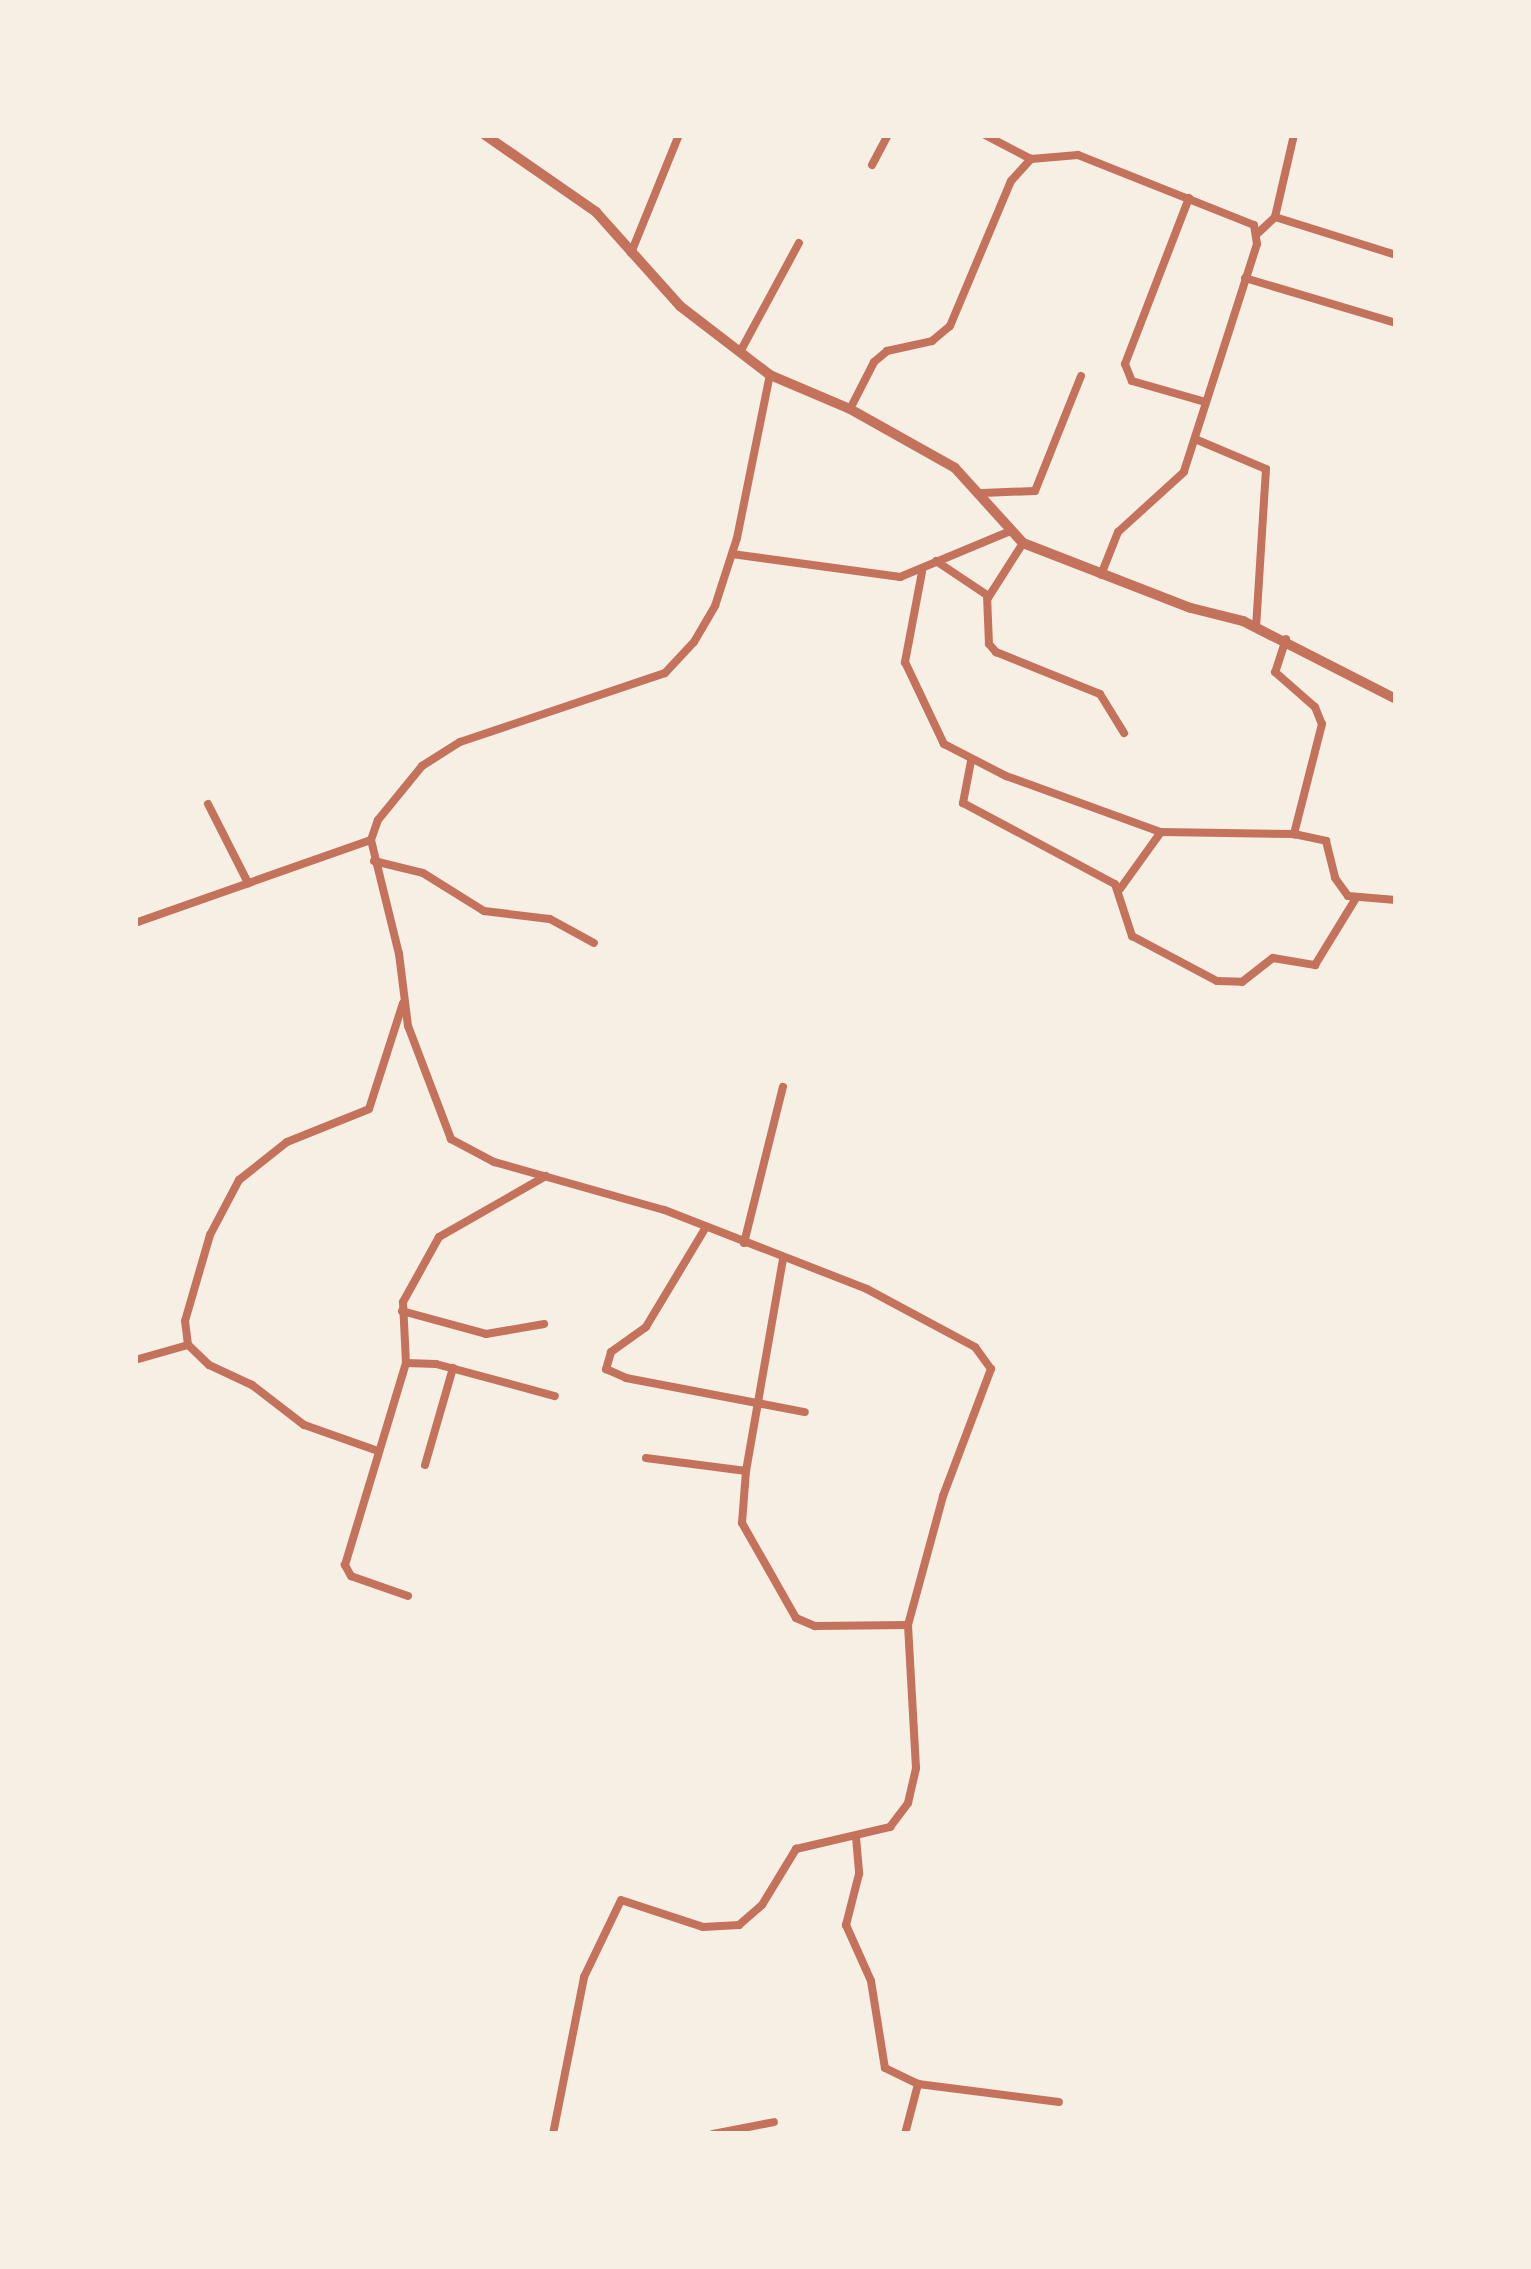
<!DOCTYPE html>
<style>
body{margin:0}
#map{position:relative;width:1531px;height:2269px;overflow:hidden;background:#f6efe4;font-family:Roboto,sans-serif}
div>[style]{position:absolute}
.minor>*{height:8px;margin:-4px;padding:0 4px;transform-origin:4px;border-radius:4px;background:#c5725c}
.tertiary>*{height:10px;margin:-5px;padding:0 5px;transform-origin:5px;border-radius:5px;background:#c5725c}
span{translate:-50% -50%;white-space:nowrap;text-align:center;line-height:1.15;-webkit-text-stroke:8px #f6efe4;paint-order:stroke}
.frame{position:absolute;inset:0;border:138px solid #f6efe4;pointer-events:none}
</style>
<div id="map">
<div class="minor">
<div style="left:985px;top:135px;width:52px;rotate:27.6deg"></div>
<div style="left:872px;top:165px;width:34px;rotate:-62deg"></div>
<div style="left:1189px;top:198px;width:178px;rotate:111.1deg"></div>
<div style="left:1125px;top:364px;width:18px;rotate:68deg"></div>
<div style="left:1132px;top:381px;width:76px;rotate:16deg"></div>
<div style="left:1275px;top:217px;width:127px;rotate:17.4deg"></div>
<div style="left:1258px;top:233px;width:23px;rotate:-43deg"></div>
<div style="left:1275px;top:217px;width:84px;rotate:-77deg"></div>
<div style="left:631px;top:253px;width:127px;rotate:-67.9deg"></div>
<div style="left:1245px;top:278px;width:158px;rotate:16.6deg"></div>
<div style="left:740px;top:352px;width:124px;rotate:-61.6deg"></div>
<div style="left:850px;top:409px;width:53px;rotate:-62.9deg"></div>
<div style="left:874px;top:362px;width:17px;rotate:-40deg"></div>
<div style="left:887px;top:351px;width:46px;rotate:-12.5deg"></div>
<div style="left:932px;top:341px;width:23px;rotate:-40deg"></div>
<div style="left:950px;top:326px;width:157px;rotate:-67.2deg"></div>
<div style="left:1011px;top:181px;width:30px;rotate:-48deg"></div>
<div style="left:1031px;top:159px;width:47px;rotate:-4.9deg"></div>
<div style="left:1078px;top:155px;width:189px;rotate:21.7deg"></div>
<div style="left:1254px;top:225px;width:19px;rotate:81deg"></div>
<div style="left:1257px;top:244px;width:239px;rotate:107.8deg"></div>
<div style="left:1184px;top:472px;width:89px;rotate:137.7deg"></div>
<div style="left:1118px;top:532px;width:46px;rotate:111.6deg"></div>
<div style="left:1195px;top:439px;width:77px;rotate:22.9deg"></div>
<div style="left:1266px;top:469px;width:158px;rotate:93.6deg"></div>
<div style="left:982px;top:493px;width:53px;rotate:-2.2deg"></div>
<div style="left:1035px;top:491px;width:124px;rotate:-68.2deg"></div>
<div style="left:732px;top:554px;width:170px;rotate:7.8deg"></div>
<div style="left:900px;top:577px;width:117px;rotate:-22.6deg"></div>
<div style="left:936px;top:561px;width:61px;rotate:33.7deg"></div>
<div style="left:987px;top:595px;width:49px;rotate:87.7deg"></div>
<div style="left:989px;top:644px;width:11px;rotate:49deg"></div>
<div style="left:996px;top:652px;width:112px;rotate:22deg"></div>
<div style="left:1100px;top:694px;width:46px;rotate:58.4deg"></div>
<div style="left:922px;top:572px;width:92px;rotate:100.7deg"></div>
<div style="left:905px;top:662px;width:91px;rotate:64.6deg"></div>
<div style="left:944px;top:744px;width:70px;rotate:27.3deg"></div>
<div style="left:1006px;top:776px;width:165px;rotate:19.9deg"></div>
<div style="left:988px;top:598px;width:65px;rotate:-57.5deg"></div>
<div style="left:1286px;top:639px;width:35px;rotate:108deg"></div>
<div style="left:1275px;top:672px;width:53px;rotate:41.2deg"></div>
<div style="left:1315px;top:707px;width:18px;rotate:68deg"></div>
<div style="left:1322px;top:724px;width:114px;rotate:104.3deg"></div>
<div style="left:1294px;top:834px;width:33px;rotate:12deg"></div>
<div style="left:1326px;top:841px;width:38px;rotate:76deg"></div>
<div style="left:1335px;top:878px;width:22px;rotate:54deg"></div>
<div style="left:1348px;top:896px;width:48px;rotate:4.8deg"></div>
<div style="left:971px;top:761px;width:43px;rotate:100.8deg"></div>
<div style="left:963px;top:803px;width:172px;rotate:28.1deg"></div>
<div style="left:1115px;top:884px;width:55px;rotate:71.9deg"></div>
<div style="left:1132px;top:936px;width:96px;rotate:27.9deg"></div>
<div style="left:1217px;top:981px;width:25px;rotate:2deg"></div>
<div style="left:1242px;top:982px;width:39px;rotate:-38deg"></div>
<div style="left:1273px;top:958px;width:43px;rotate:9.5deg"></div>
<div style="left:1315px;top:965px;width:79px;rotate:-58.5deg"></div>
<div style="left:208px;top:804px;width:89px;rotate:63.1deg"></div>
<div style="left:374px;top:861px;width:50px;rotate:13.8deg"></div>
<div style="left:423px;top:873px;width:72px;rotate:31.9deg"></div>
<div style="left:484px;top:911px;width:66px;rotate:6.9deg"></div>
<div style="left:550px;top:919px;width:50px;rotate:28.6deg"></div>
<div style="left:1120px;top:889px;width:70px;rotate:-54.3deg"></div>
<div style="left:1161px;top:832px;width:133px;rotate:0.9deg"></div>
<div style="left:135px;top:923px;width:250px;rotate:-19.4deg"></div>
<div style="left:706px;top:1227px;width:117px;rotate:121deg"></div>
<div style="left:646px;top:1327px;width:43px;rotate:144.5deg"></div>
<div style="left:611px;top:1352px;width:18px;rotate:106deg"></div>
<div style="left:606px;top:1369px;width:22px;rotate:24deg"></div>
<div style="left:626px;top:1378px;width:182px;rotate:10.8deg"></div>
<div style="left:744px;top:1243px;width:161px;rotate:-76deg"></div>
<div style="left:402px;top:1311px;width:87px;rotate:15.3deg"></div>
<div style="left:486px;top:1334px;width:59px;rotate:-9.8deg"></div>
<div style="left:135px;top:1360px;width:55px;rotate:-15.8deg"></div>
<div style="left:406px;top:1363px;width:30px;rotate:2deg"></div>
<div style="left:436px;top:1364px;width:123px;rotate:15.1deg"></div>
<div style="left:378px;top:1451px;width:78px;rotate:-160.6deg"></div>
<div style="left:304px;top:1425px;width:66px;rotate:-142.4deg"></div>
<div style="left:252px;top:1385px;width:47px;rotate:-155.1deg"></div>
<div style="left:209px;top:1365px;width:29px;rotate:-136deg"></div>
<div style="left:188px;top:1345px;width:24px;rotate:-97deg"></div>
<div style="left:185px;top:1321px;width:90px;rotate:-73.8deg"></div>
<div style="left:210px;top:1235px;width:62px;rotate:-62.2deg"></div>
<div style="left:239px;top:1180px;width:61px;rotate:-38.4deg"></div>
<div style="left:287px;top:1142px;width:88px;rotate:-21.9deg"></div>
<div style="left:369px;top:1109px;width:111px;rotate:-72.2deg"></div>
<div style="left:646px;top:1458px;width:101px;rotate:7.4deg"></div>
<div style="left:746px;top:1471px;width:215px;rotate:-80.1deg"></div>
<div style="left:425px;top:1465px;width:101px;rotate:-73.9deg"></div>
<div style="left:746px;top:1471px;width:52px;rotate:94.4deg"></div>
<div style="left:742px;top:1523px;width:109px;rotate:60.4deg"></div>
<div style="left:796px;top:1618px;width:21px;rotate:23deg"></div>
<div style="left:815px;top:1626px;width:93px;rotate:-0.6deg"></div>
<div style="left:408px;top:1596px;width:60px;rotate:-160.7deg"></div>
<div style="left:351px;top:1576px;width:13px;rotate:-119deg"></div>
<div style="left:345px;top:1565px;width:211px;rotate:-73.2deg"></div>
<div style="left:406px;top:1363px;width:61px;rotate:-92.8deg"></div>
<div style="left:403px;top:1302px;width:74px;rotate:-61deg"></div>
<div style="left:439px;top:1237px;width:123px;rotate:-29.7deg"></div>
<div style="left:856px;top:1837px;width:37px;rotate:85deg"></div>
<div style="left:859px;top:1874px;width:53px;rotate:104.3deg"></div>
<div style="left:846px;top:1925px;width:61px;rotate:65.9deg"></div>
<div style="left:871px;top:1981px;width:88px;rotate:80.9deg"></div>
<div style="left:885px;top:2068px;width:37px;rotate:26deg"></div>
<div style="left:918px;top:2084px;width:142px;rotate:7.3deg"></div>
<div style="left:553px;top:2134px;width:160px;rotate:-78.8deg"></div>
<div style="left:584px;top:1977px;width:85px;rotate:-64.3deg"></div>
<div style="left:621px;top:1900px;width:86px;rotate:18.2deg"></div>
<div style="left:703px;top:1927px;width:36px;rotate:-3deg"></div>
<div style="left:739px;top:1925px;width:30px;rotate:-41deg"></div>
<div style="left:762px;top:1905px;width:66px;rotate:-58.7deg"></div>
<div style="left:796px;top:1849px;width:97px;rotate:-13.2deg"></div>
<div style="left:890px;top:1827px;width:30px;rotate:-53deg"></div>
<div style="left:908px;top:1803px;width:36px;rotate:-77deg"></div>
<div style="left:916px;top:1768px;width:143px;rotate:-93.2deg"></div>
<div style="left:908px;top:1625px;width:134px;rotate:-74.8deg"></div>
<div style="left:943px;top:1496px;width:136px;rotate:-69.3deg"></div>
<div style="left:991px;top:1369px;width:27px;rotate:-126deg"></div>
<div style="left:975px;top:1347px;width:123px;rotate:-151.8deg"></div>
<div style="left:867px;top:1289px;width:218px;rotate:-158.7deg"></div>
<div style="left:664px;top:1210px;width:177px;rotate:-164.2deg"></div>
<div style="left:494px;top:1162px;width:49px;rotate:-151.9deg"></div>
<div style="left:451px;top:1139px;width:121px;rotate:-110.8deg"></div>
<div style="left:408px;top:1026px;width:73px;rotate:-97.1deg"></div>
<div style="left:399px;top:954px;width:117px;rotate:-103.8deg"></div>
<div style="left:371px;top:840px;width:21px;rotate:-71deg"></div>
<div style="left:378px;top:820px;width:70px;rotate:-50.8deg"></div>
<div style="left:422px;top:766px;width:45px;rotate:-32.3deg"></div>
<div style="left:460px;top:742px;width:216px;rotate:-18.6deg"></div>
<div style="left:665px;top:673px;width:42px;rotate:-46.9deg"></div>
<div style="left:694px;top:642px;width:42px;rotate:-59.7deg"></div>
<div style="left:715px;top:606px;width:71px;rotate:-72.1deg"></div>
<div style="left:737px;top:538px;width:166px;rotate:-78.6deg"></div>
<div style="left:713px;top:2134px;width:62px;rotate:-11.1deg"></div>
<div style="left:905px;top:2134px;width:52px;rotate:-75.4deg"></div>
</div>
<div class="tertiary">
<div style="left:485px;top:135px;width:135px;rotate:34.7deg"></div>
<div style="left:596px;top:212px;width:126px;rotate:48.2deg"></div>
<div style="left:680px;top:306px;width:113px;rotate:37.5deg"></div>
<div style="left:770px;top:375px;width:87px;rotate:23deg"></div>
<div style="left:850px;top:409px;width:120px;rotate:29.3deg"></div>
<div style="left:955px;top:468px;width:101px;rotate:47.8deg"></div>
<div style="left:1023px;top:543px;width:180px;rotate:21.2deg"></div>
<div style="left:1191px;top:608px;width:54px;rotate:14deg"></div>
<div style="left:1243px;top:621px;width:172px;rotate:27deg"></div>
</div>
<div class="frame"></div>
</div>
